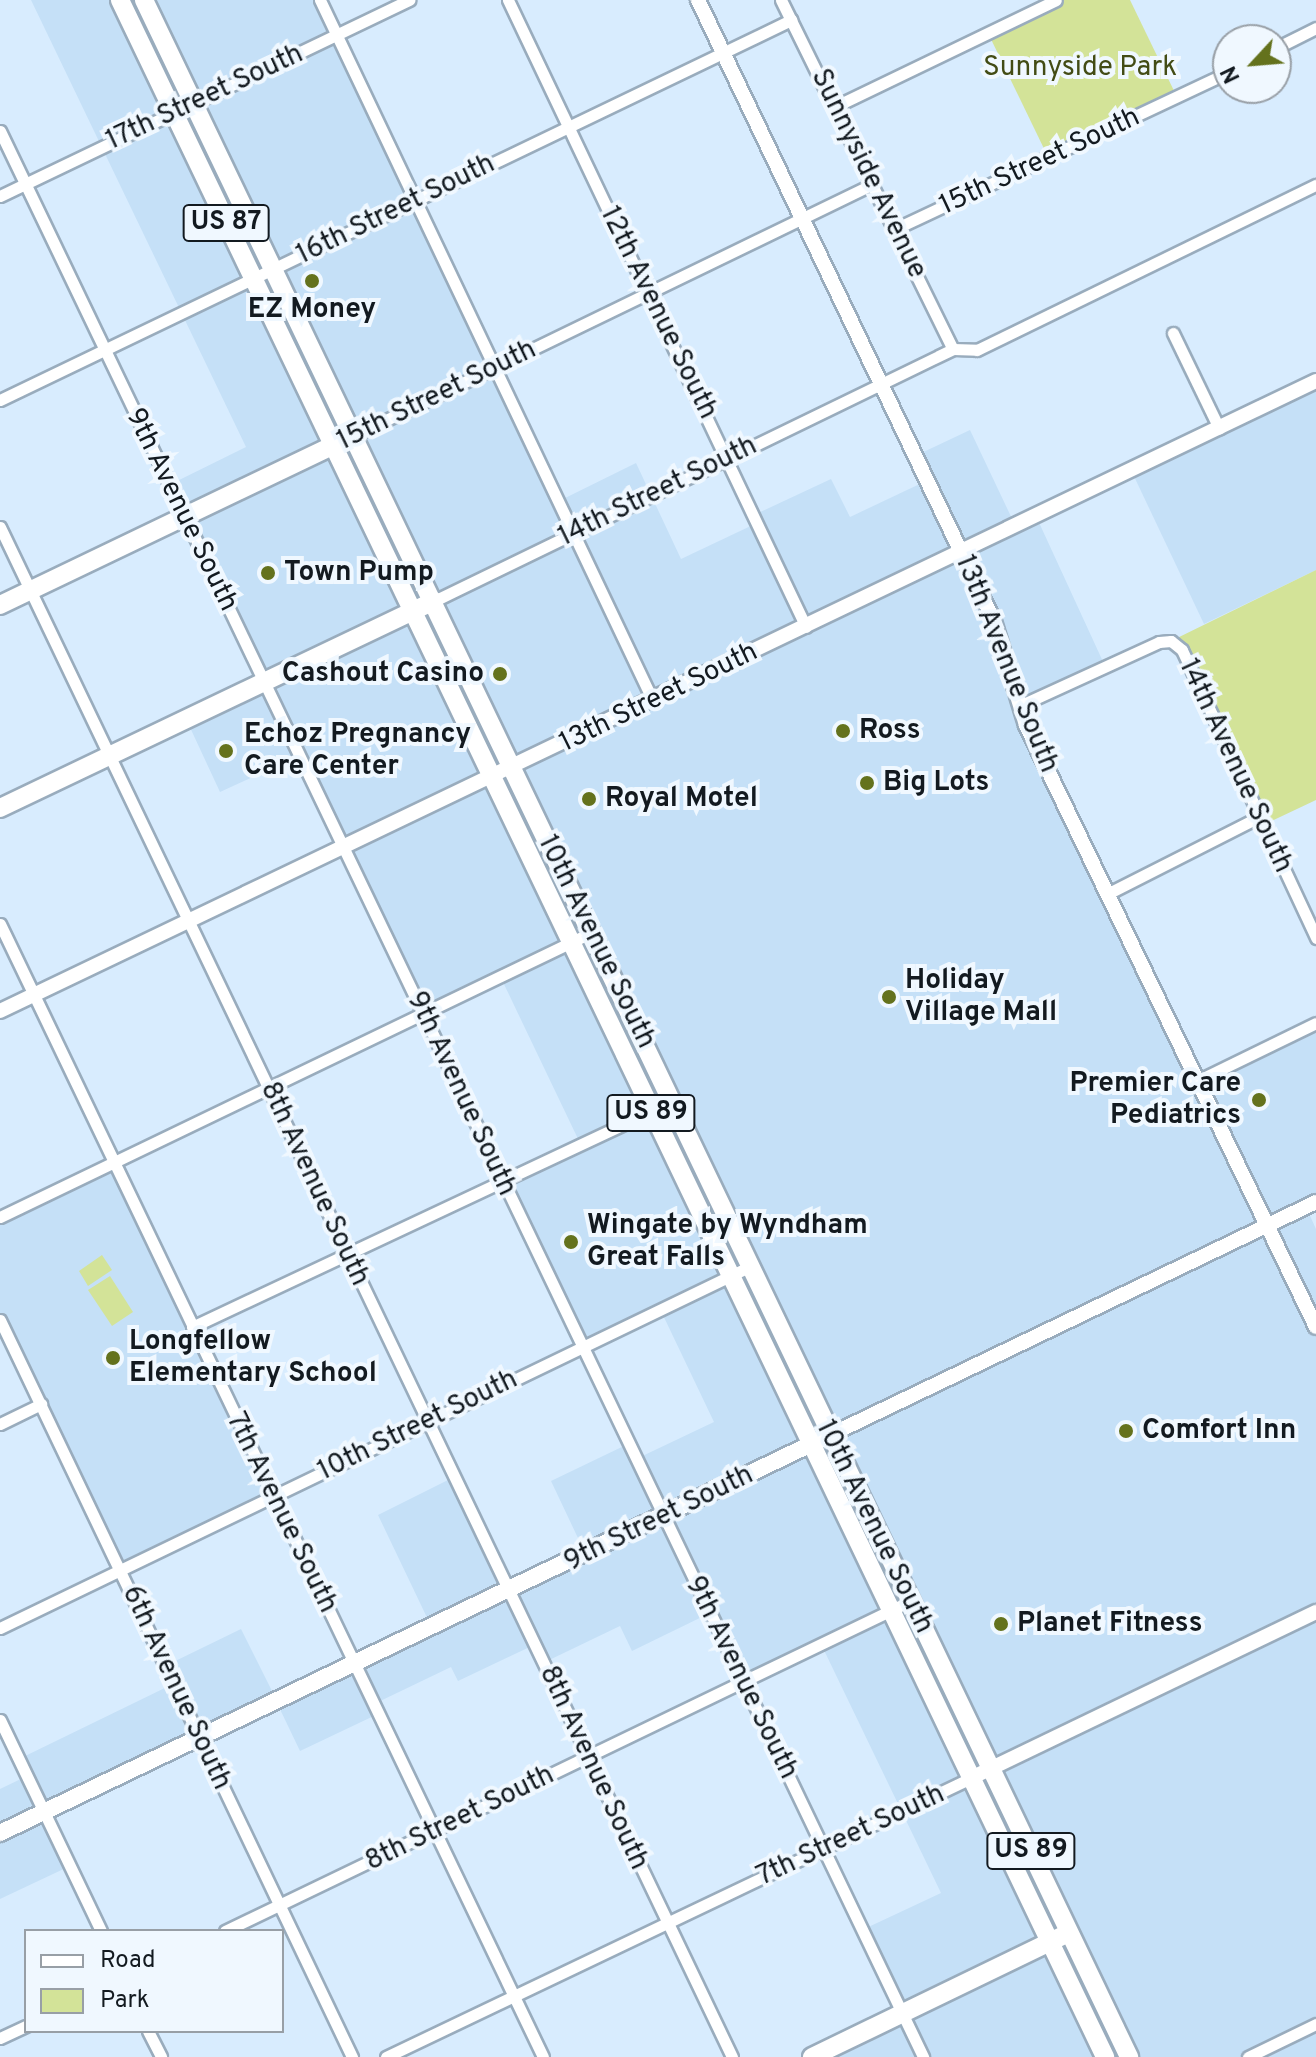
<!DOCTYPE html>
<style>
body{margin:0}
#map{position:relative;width:1316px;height:2057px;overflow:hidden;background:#d8ecfe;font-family:Overpass,sans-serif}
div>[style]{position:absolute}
.built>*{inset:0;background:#c5e0f7}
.green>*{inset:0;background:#d3e398}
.roads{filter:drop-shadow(2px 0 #99acbd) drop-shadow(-2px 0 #99acbd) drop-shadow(0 2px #99acbd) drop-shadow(0 -2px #99acbd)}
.minor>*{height:11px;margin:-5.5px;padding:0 5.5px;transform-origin:5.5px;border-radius:5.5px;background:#fff}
.tertiary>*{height:14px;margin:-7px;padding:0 7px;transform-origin:7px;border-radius:7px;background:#fff}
.secondary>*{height:16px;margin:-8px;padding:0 8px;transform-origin:8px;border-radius:8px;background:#fff}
.primary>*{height:18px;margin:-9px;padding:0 9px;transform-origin:9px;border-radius:9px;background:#fff}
.trunk>*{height:18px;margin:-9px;padding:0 9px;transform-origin:9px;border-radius:9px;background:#fff}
.dots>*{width:22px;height:22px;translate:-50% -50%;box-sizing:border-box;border:4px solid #f0f8ff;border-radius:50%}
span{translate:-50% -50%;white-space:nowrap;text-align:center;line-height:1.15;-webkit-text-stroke:8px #f0f8ff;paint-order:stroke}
.shield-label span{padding:2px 6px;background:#f0f8ff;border:2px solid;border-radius:6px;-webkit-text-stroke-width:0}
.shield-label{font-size:26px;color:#131a20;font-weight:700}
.park-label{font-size:28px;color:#434c15}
.street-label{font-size:28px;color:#131a20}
.poi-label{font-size:28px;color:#131a20;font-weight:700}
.left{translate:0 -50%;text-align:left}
.right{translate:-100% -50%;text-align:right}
.legend{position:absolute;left:24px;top:1929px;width:260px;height:104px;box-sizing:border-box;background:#f0f8ff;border:2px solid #989fa6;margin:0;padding:10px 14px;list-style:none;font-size:24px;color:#131a20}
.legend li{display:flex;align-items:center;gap:16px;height:40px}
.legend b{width:40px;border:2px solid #989fa6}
.north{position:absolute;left:1212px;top:24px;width:80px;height:80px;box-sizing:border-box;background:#f0f8ff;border:2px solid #989fa6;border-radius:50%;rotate:244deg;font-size:22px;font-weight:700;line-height:32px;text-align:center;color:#131a20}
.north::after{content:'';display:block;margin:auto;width:28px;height:36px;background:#64721d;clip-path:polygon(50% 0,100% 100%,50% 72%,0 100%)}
</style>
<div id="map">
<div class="built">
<div style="clip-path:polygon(31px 0,120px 0,1105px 2057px,829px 2057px,902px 2014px,862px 1930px,941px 1893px,821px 1644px,743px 1682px,710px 1613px,632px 1651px,620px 1626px,543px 1663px,534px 1645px,458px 1681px,451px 1667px,374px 1704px,378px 1714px,300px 1751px,277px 1703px,45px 1812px,70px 1866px,0 1899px,0 1789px,27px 1776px,19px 1759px,173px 1684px,165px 1666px,241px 1629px,272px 1691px,349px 1654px,354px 1665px,432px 1628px,378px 1515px,454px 1477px,509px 1591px,586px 1555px,551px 1481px,628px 1444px,636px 1459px,714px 1422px,661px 1311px,581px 1348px,502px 1180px,580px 1143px,501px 978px,423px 1014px,299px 756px,220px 792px,187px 721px,264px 682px,169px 485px,246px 447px)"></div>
<div style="clip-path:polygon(144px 0,320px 0,559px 501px,636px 463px,681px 559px,757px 523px,754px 515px,831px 479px,850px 517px,926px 481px,915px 456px,970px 430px,1015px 525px,1036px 516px,1105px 666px,1020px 706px,1198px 1080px,1316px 1023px,1316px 1202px,1306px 1207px,1316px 1229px,1316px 2057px,1129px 2057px)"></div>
<div style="clip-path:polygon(1316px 381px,1316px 570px,1204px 624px,1131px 470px)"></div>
<div style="clip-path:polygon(113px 1162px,274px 1497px,121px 1571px,0 1320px,0 1217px)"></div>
</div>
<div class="green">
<div style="clip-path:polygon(1056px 0,1130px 0,1177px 97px,1049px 159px,988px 33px)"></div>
<div style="clip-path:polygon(1316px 570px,1316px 800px,1263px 825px,1182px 650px,1171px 641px)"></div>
<div style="clip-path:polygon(102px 1255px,112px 1270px,88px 1286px,79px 1271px)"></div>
<div style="clip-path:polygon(110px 1276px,133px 1312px,112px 1326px,88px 1290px)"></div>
</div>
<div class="roads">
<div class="minor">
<div style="left:320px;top:0;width:776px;rotate:64.59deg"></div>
<div style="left:508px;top:0;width:694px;rotate:64.58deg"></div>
<div style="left:781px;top:0;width:389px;rotate:63.8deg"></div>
<div style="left:1276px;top:48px;width:45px;rotate:-26.6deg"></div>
<div style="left:834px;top:107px;width:246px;rotate:-25.7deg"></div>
<div style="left:0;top:131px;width:2136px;rotate:64.39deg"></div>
<div style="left:0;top:196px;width:454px;rotate:-25.6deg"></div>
<div style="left:895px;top:229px;width:368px;rotate:-25.2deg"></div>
<div style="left:1173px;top:333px;width:106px;rotate:64.2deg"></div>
<div style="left:0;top:400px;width:878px;rotate:-25.66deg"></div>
<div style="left:353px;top:436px;width:578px;rotate:-25.86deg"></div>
<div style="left:0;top:527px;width:1696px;rotate:64.43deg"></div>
<div style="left:434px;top:601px;width:577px;rotate:-25.9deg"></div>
<div style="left:953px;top:349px;width:24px;rotate:2deg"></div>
<div style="left:977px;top:350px;width:377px;rotate:-26deg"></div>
<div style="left:1019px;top:706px;width:154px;rotate:-24.6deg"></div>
<div style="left:1159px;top:642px;width:12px;rotate:-5deg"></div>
<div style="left:1171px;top:641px;width:14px;rotate:39deg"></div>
<div style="left:1182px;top:650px;width:318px;rotate:65deg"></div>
<div style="left:1107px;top:894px;width:170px;rotate:-26.9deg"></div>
<div style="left:0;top:924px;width:1256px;rotate:64.39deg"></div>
<div style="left:1197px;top:1081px;width:132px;rotate:-26deg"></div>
<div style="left:0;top:1217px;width:655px;rotate:-25.7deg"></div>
<div style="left:0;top:1320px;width:817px;rotate:64.47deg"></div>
<div style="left:192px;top:1327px;width:531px;rotate:-25.17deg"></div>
<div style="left:0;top:1424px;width:46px;rotate:-26deg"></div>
<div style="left:0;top:1628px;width:834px;rotate:-25.74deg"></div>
<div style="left:0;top:1720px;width:234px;rotate:64.4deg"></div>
<div style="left:225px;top:1931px;width:760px;rotate:-25.72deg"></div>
<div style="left:148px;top:2031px;width:29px;rotate:63deg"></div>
<div style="left:0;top:2038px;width:29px;rotate:-25deg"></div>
<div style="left:386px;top:2057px;width:648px;rotate:-25.5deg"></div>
<div style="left:1248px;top:2057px;width:76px;rotate:-25.9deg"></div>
</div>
<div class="tertiary">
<div style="left:698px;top:0;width:688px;rotate:64.52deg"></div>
<div style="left:994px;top:621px;width:109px;rotate:72.9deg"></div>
<div style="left:1026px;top:725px;width:668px;rotate:64.28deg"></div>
<div style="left:0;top:1011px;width:1459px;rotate:-25.58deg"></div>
<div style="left:830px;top:1435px;width:539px;rotate:-25.61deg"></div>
<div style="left:971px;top:1778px;width:383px;rotate:-25.7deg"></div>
</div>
<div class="secondary">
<div style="left:0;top:1833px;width:920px;rotate:-25.62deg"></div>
</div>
<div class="primary">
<div style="left:0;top:605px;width:391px;rotate:-25.6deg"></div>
<div style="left:0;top:808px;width:481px;rotate:-25.5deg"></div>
<div style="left:812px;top:2057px;width:285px;rotate:-25.8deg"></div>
</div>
<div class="trunk">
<div style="left:120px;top:0;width:2281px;rotate:64.41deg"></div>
<div style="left:144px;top:0;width:2281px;rotate:64.41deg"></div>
</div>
</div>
<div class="dots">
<div style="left:312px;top:281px;background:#64721d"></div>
<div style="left:268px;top:573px;background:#64721d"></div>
<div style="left:500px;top:674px;background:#64721d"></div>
<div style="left:843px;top:731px;background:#64721d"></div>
<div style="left:226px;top:751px;background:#64721d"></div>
<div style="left:867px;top:783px;background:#64721d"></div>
<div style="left:589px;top:799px;background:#64721d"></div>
<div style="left:889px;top:997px;background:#64721d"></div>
<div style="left:1259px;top:1100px;background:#64721d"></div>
<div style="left:571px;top:1242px;background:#64721d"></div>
<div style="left:113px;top:1358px;background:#64721d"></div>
<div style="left:1126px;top:1431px;background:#64721d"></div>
<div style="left:1001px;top:1624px;background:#64721d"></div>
</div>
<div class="shield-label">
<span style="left:226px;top:223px">US 87</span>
<span style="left:651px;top:1113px">US 89</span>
<span style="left:1031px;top:1851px">US 89</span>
</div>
<div class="park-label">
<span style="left:1080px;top:68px">Sunnyside Park</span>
</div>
<div class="street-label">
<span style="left:205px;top:98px;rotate:-25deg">17th Street South</span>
<span style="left:1040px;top:162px;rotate:-25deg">15th Street South</span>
<span style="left:868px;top:174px;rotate:64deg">Sunnyside Avenue</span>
<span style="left:396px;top:210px;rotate:-26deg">16th Street South</span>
<span style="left:658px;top:313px;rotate:64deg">12th Avenue South</span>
<span style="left:437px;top:396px;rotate:-26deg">15th Street South</span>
<span style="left:658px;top:492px;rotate:-26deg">14th Street South</span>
<span style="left:181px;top:510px;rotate:64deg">9th Avenue South</span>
<span style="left:1006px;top:664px;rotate:68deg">13th Avenue South</span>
<span style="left:659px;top:698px;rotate:-26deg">13th Street South</span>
<span style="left:1235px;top:766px;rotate:65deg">14th Avenue South</span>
<span style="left:596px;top:942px;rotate:64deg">10th Avenue South</span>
<span style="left:461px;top:1094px;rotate:65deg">9th Avenue South</span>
<span style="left:314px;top:1184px;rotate:65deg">8th Avenue South</span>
<span style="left:418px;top:1426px;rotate:-26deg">10th Street South</span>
<span style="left:281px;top:1513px;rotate:64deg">7th Avenue South</span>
<span style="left:659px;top:1519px;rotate:-26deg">9th Street South</span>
<span style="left:874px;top:1527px;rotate:64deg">10th Avenue South</span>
<span style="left:741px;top:1678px;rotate:64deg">9th Avenue South</span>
<span style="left:176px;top:1688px;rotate:65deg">6th Avenue South</span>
<span style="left:593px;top:1768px;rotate:65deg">8th Avenue South</span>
<span style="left:460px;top:1819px;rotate:-26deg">8th Street South</span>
<span style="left:851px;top:1836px;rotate:-25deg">7th Street South</span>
</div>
<div class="poi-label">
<span style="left:312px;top:310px">EZ Money</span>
<span class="left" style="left:284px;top:573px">Town Pump</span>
<span class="right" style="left:484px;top:674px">Cashout Casino</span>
<span class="left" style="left:859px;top:731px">Ross</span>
<span class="left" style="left:244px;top:751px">Echoz Pregnancy<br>Care Center</span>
<span class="left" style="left:883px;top:783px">Big Lots</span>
<span class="left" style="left:605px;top:799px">Royal Motel</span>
<span class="left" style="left:905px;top:997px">Holiday<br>Village Mall</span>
<span class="right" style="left:1241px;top:1100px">Premier Care<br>Pediatrics</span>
<span class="left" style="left:587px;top:1242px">Wingate by Wyndham<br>Great Falls</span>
<span class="left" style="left:129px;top:1358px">Longfellow<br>Elementary School</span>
<span class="left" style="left:1142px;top:1431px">Comfort Inn</span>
<span class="left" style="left:1017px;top:1624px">Planet Fitness</span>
</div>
<ul class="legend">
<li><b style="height:10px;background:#fff"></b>Road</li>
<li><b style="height:22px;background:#d3e398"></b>Park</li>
</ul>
<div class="north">N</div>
</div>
